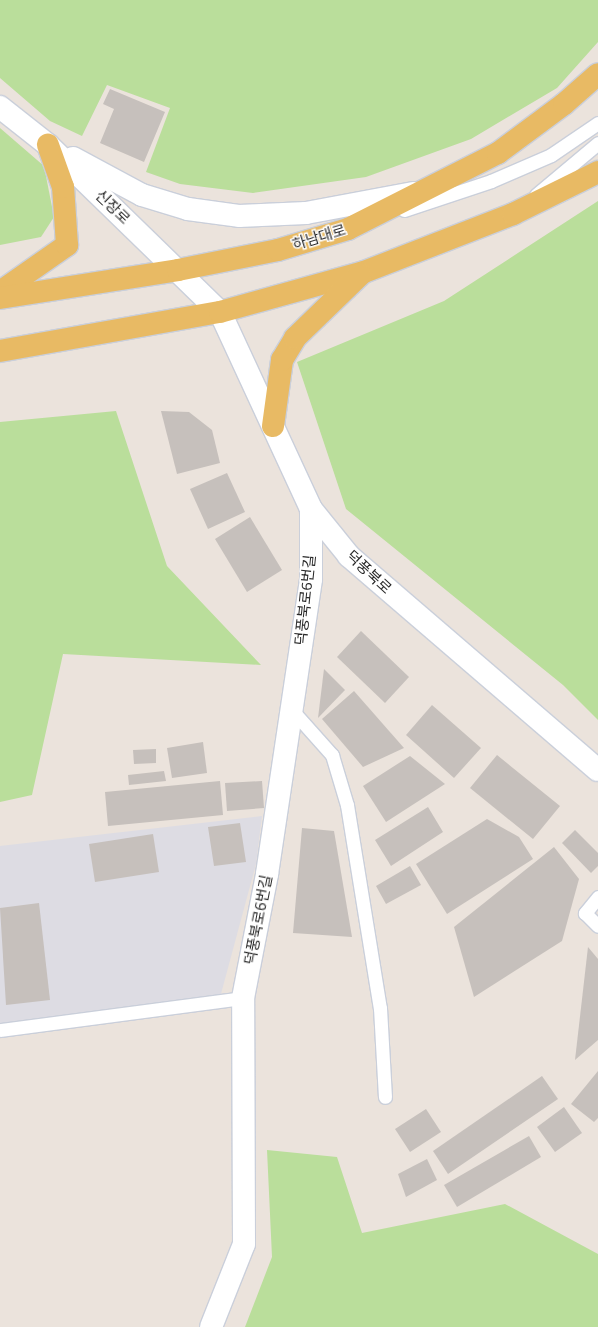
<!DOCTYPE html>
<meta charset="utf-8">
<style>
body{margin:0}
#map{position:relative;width:598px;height:1327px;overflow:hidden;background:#ebe3dc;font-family:"Titillium Web","Noto Sans KR",sans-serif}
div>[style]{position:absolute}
.industrial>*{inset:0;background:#dddce3}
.green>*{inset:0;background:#bade9b}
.building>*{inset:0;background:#c6c0bc}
.roads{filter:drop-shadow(1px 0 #cacfda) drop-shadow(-1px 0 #cacfda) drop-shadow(0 1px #cacfda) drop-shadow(0 -1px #cacfda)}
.lane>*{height:13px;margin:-6.5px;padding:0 6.5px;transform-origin:6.5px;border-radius:6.5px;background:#fff}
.street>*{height:22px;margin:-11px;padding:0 11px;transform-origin:11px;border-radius:11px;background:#fff}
.secondary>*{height:22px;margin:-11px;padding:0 11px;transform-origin:11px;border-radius:11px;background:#fff}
.primary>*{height:22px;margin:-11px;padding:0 11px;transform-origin:11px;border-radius:11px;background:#e8ba64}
span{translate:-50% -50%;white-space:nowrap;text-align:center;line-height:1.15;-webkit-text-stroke:3px #fff;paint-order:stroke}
.street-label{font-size:15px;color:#292929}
</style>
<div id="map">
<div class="industrial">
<div style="clip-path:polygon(262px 816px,256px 864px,218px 1005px,0 1038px,0 846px)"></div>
</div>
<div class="green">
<div style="clip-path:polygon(0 0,598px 0,598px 42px,557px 88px,471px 139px,366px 177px,253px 193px,180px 184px,146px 172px,170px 108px,107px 85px,82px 136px,50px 121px,0 78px)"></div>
<div style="clip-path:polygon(0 128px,44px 166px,54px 217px,41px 237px,0 245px)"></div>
<div style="clip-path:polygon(598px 201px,598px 720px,563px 685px,346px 509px,297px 362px,444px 301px)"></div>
<div style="clip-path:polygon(116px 411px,167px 566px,261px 665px,63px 654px,32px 795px,0 802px,0 422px)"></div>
<div style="clip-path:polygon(267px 1150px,337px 1157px,362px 1233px,505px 1204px,598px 1254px,598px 1327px,245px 1327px,272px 1257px)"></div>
</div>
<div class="building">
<div style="clip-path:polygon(110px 89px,165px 112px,144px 162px,100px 143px,114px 109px,103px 104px)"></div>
<div style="clip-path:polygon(161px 411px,189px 412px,212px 430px,220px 463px,177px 474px)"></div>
<div style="clip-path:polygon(227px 473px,245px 512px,208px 529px,190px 489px)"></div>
<div style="clip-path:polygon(250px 517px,282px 570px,247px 592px,215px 539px)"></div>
<div style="clip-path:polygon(361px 631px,409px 677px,385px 703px,337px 657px)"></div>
<div style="clip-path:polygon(324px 669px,345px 690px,318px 718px)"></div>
<div style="clip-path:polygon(354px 691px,404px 748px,363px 767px,322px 719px)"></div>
<div style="clip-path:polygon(432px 705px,481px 748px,454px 778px,406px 735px)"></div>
<div style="clip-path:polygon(203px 742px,207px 773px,172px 778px,167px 748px)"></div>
<div style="clip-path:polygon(156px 749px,156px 763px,134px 764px,133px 750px)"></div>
<div style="clip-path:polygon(497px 755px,560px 806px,533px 839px,470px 788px)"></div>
<div style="clip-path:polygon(410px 756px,445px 784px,386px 822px,363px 786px)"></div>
<div style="clip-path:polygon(164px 771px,166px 781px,129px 785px,128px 775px)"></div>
<div style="clip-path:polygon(220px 781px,223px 815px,108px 826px,105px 792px)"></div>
<div style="clip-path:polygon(262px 781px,264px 808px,227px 811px,225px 783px)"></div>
<div style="clip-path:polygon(428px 807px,443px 832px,391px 866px,375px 840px)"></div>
<div style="clip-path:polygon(487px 819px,519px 837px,533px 859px,447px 914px,416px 864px)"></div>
<div style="clip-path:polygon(240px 823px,246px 862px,214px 866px,208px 827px)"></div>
<div style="clip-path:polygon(302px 828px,334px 831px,352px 937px,293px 933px)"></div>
<div style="clip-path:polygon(575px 830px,598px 853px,598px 866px,591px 873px,562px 843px)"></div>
<div style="clip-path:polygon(153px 834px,159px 872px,95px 882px,89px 844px)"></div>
<div style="clip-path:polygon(554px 847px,579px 879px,562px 941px,474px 997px,454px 927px)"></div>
<div style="clip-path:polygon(410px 866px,421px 885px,386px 904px,376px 886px)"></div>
<div style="clip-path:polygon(39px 903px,50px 1000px,6px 1005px,0 908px)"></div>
<div style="clip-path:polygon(588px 947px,598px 959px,598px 1040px,575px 1060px)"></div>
<div style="clip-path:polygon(598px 1071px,598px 1118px,594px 1122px,571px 1104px)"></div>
<div style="clip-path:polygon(542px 1076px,558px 1099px,448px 1174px,433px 1151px)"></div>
<div style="clip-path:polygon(564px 1107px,582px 1133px,555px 1152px,537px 1127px)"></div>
<div style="clip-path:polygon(426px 1109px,441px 1132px,410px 1152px,395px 1129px)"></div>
<div style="clip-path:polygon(529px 1136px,541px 1157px,457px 1207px,444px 1185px)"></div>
<div style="clip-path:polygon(427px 1159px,437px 1180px,406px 1197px,398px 1174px)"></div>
</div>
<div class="roads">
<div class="lane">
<div style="left:536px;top:195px;width:81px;rotate:-40deg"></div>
<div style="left:404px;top:210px;width:92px;rotate:-18.4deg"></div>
<div style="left:491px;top:181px;width:65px;rotate:-23.4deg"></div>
<div style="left:551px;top:155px;width:57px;rotate:-34.2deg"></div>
<div style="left:291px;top:709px;width:62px;rotate:48.3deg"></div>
<div style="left:332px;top:755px;width:52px;rotate:73.3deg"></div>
<div style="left:347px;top:805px;width:206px;rotate:80.8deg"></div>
<div style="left:380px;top:1008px;width:89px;rotate:86.8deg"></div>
<div style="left:598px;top:897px;width:21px;rotate:129deg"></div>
<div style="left:585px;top:913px;width:18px;rotate:45deg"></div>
<div style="left:0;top:1030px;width:245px;rotate:-7.5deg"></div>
</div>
<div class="street">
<div style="left:211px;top:1327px;width:89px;rotate:-68.3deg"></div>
<div style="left:244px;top:1244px;width:246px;rotate:-90.2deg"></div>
<div style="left:243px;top:998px;width:126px;rotate:-79deg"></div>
<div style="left:267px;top:874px;width:298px;rotate:-81.5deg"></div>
<div style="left:311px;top:579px;width:70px;rotate:-90deg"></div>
</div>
<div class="secondary">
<div style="left:0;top:107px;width:61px;rotate:38.4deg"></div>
<div style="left:48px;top:145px;width:240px;rotate:44.2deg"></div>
<div style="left:220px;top:312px;width:217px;rotate:65.2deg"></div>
<div style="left:311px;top:509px;width:60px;rotate:51deg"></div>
<div style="left:349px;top:556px;width:328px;rotate:40.7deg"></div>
<div style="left:73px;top:158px;width:78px;rotate:28.2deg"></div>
<div style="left:142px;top:195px;width:48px;rotate:16.9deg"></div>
<div style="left:188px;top:209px;width:51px;rotate:7.8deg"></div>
<div style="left:239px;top:216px;width:67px;rotate:-2.6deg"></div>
<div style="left:306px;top:213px;width:109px;rotate:-10.6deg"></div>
</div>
<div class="primary">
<div style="left:0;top:292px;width:82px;rotate:-35deg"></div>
<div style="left:67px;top:245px;width:58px;rotate:-93.9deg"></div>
<div style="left:63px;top:187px;width:45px;rotate:-109.7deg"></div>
<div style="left:0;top:298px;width:180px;rotate:-8.9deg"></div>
<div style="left:178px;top:270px;width:102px;rotate:-11.3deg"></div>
<div style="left:278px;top:250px;width:73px;rotate:-16.7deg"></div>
<div style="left:348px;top:229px;width:168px;rotate:-26.9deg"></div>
<div style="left:498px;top:153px;width:82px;rotate:-36.6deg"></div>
<div style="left:564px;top:104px;width:45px;rotate:-41.4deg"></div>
<div style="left:0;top:351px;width:223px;rotate:-10.1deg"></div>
<div style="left:220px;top:312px;width:149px;rotate:-15.5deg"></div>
<div style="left:364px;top:272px;width:160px;rotate:-21.3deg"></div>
<div style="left:513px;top:214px;width:95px;rotate:-26.3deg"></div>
<div style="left:273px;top:426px;width:67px;rotate:-82.2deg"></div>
<div style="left:282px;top:360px;width:26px;rotate:-59deg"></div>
<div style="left:295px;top:338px;width:91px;rotate:-44.1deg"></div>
</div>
</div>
<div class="street-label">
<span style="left:113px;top:207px;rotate:44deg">신장로</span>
<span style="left:319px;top:237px;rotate:-17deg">하남대로</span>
<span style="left:369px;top:572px;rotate:43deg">덕풍북로</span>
<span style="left:305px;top:600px;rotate:-84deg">덕풍북로6번길</span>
<span style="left:258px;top:920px;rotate:-79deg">덕풍북로6번길</span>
</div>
</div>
